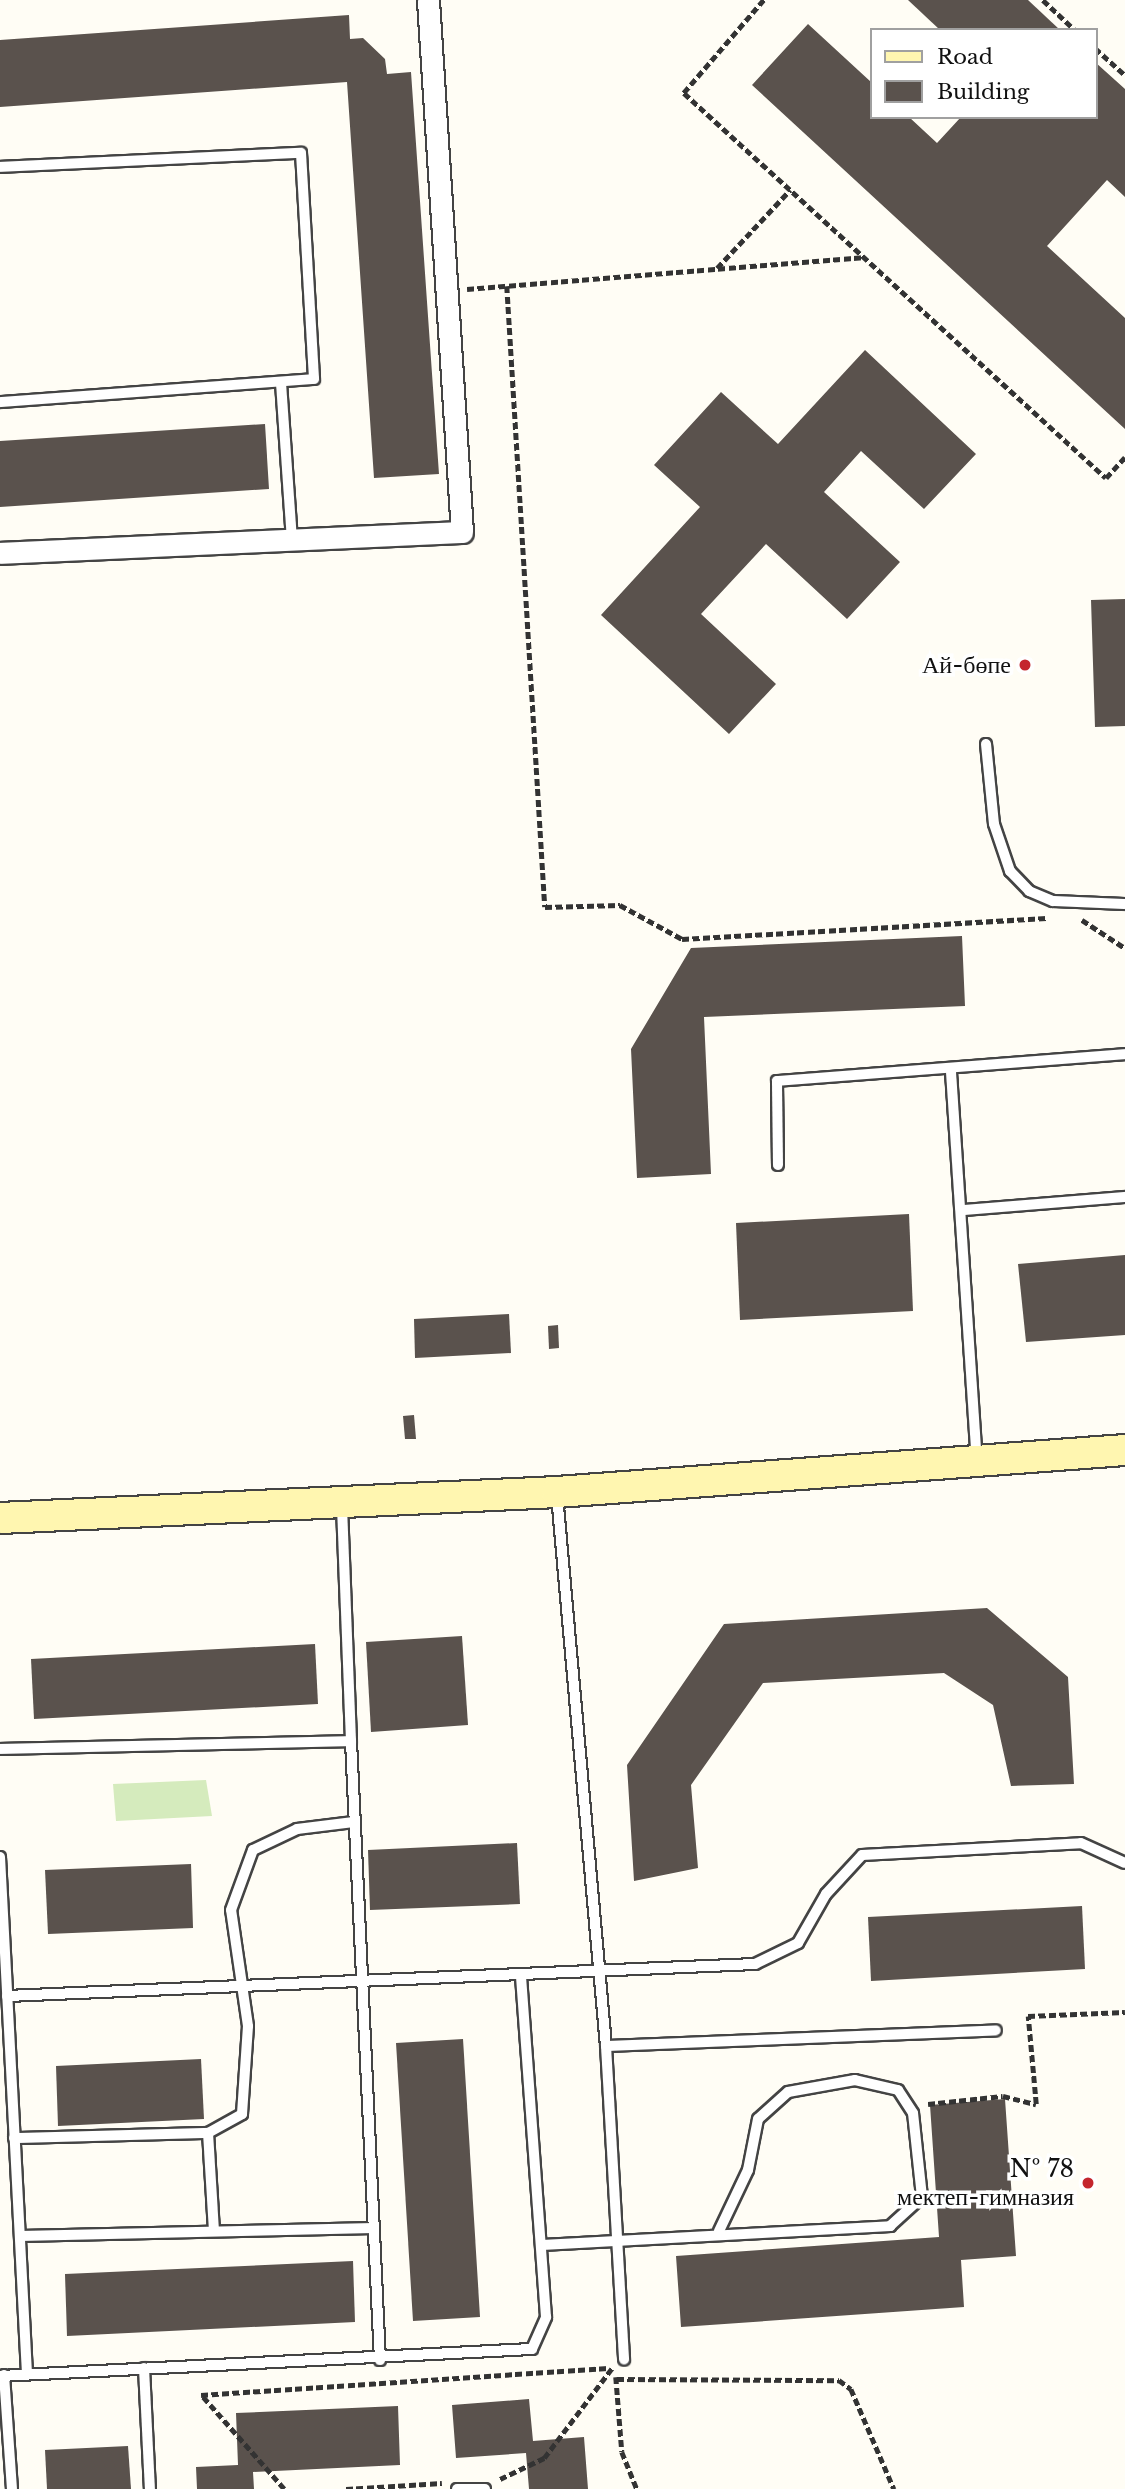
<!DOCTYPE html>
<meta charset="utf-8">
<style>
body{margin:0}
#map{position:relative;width:1125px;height:2489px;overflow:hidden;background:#fffdf5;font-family:"Libre Baskerville",serif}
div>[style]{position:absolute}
.green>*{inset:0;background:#d5ebbd}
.building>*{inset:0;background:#5a524d}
.path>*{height:4.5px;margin-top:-2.25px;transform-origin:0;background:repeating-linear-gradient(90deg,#333 0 7px,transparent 0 10.5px)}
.roads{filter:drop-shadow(2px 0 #444) drop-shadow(-2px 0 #444) drop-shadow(0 2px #444) drop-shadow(0 -2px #444)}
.lane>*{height:10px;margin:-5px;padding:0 5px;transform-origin:5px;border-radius:5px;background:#fff}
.street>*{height:21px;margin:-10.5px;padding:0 10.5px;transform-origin:10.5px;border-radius:10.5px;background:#fff}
.secondary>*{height:30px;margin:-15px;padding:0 15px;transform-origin:15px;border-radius:15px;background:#fff6b0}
.dots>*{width:19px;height:19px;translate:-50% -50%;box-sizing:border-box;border:4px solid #fff;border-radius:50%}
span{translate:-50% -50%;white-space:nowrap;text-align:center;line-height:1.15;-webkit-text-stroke:7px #fff;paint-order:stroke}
.poi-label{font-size:24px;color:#111}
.right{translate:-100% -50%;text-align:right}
.legend{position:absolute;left:870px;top:28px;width:228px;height:91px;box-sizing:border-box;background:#fff;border:2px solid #a0a0a0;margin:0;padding:9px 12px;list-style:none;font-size:21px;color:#111}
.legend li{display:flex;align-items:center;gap:14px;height:35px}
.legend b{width:35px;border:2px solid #a0a0a0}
</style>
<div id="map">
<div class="green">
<div style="clip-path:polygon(206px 1780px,212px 1816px,116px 1821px,113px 1784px)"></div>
</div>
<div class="building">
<div style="clip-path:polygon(908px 0,1028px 0,1060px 30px,940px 30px)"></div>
<div style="clip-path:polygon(349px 15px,350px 39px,363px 38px,385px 59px,387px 74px,411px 72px,439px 474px,374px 478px,347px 82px,0 107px,0 40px)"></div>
<div style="clip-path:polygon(808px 24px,871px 82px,871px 117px,909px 117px,937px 143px,961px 117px,1095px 117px,1095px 62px,1125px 89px,1125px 197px,1107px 180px,1047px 246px,1125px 318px,1125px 429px,752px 85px)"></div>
<div style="clip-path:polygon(865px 350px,976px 454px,924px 509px,861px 451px,824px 492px,900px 562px,847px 619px,766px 544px,701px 614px,776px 684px,729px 734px,601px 615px,700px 507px,654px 465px,721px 392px,778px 444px)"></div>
<div style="clip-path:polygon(265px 424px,269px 489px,0 507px,0 441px)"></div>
<div style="clip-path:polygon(1125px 599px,1125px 726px,1095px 727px,1091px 600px)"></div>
<div style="clip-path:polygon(962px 936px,965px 1006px,704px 1017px,711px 1174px,637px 1178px,631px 1049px,691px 948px)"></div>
<div style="clip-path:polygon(909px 1214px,913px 1311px,740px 1320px,736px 1223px)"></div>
<div style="clip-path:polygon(1125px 1255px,1125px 1335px,1026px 1342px,1018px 1264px)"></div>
<div style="clip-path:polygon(509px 1314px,511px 1353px,415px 1358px,414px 1319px)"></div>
<div style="clip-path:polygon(558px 1325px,559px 1348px,549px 1349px,548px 1326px)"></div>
<div style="clip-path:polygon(414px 1415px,416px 1439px,405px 1439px,403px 1416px)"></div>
<div style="clip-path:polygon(987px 1608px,1068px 1677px,1074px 1784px,1011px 1786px,993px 1705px,944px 1673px,763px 1683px,691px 1785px,698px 1868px,634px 1881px,627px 1765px,724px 1624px)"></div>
<div style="clip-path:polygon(462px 1636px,468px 1725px,371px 1732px,366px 1642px)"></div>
<div style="clip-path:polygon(315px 1644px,318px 1704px,34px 1719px,31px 1659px)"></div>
<div style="clip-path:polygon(517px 1843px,520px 1904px,370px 1910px,368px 1850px)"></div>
<div style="clip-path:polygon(191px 1864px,193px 1928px,48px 1934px,45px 1870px)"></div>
<div style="clip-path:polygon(1082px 1906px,1085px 1969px,871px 1981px,868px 1917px)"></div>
<div style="clip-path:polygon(463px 2039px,480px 2317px,413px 2321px,396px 2043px)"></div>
<div style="clip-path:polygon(201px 2059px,204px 2119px,58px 2126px,56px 2066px)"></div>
<div style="clip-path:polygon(1005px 2099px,1016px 2256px,961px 2260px,964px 2307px,681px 2327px,676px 2256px,939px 2237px,930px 2105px)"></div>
<div style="clip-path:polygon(353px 2261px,355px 2322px,67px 2336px,65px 2274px)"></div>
<div style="clip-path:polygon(529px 2399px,533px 2441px,584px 2437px,588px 2489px,529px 2489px,526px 2453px,456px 2458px,452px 2405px)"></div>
<div style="clip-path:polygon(398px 2406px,400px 2465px,253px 2472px,254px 2489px,197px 2489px,196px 2467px,238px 2465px,236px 2413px)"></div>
<div style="clip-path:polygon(128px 2446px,131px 2489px,47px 2489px,45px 2450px)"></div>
</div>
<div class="path">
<div style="left:764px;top:0;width:123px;rotate:130.7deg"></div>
<div style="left:684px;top:93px;width:571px;rotate:42.37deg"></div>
<div style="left:1106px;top:478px;width:28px;rotate:-48deg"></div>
<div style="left:1043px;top:0;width:44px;rotate:43.2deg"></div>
<div style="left:1095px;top:48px;width:40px;rotate:42deg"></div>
<div style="left:717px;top:268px;width:107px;rotate:-46.9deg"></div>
<div style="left:507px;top:286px;width:622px;rotate:86.5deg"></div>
<div style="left:545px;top:907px;width:75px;rotate:-1.5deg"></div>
<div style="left:620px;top:905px;width:71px;rotate:28.7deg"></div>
<div style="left:682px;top:939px;width:365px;rotate:-3.3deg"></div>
<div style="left:467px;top:289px;width:397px;rotate:-4.6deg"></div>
<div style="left:1082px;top:920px;width:51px;rotate:33.1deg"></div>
<div style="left:928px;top:2104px;width:75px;rotate:-6.1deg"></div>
<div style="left:1003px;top:2096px;width:34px;rotate:14deg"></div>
<div style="left:1036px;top:2104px;width:88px;rotate:-95.2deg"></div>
<div style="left:1028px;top:2016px;width:97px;rotate:-2.4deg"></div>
<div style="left:616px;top:2377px;width:75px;rotate:85.4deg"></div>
<div style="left:622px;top:2452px;width:40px;rotate:68deg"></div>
<div style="left:617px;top:2379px;width:222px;rotate:0.3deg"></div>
<div style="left:839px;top:2380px;width:15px;rotate:37deg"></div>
<div style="left:851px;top:2389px;width:109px;rotate:66.7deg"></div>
<div style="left:500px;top:2479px;width:49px;rotate:-25.5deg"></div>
<div style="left:544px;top:2458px;width:113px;rotate:-52.9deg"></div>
<div style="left:284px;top:2489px;width:125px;rotate:-131.4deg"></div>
<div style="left:201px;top:2395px;width:408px;rotate:-3.8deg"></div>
<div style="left:346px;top:2489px;width:96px;rotate:-3.6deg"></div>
</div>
<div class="roads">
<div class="lane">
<div style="left:0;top:167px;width:301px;rotate:-2.7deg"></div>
<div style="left:301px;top:153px;width:226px;rotate:86.7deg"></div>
<div style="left:314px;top:379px;width:315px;rotate:175.8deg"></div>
<div style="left:281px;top:383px;width:157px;rotate:86deg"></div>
<div style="left:986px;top:744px;width:80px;rotate:84.3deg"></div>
<div style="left:994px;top:824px;width:50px;rotate:71.2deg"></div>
<div style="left:1010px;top:871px;width:28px;rotate:46deg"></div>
<div style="left:1029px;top:891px;width:26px;rotate:23deg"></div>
<div style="left:1053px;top:901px;width:72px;rotate:2.4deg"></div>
<div style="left:951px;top:1072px;width:388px;rotate:86.2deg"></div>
<div style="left:778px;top:1165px;width:84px;rotate:-90.7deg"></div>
<div style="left:777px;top:1081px;width:349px;rotate:-4.4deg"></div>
<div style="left:963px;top:1210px;width:163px;rotate:-4.6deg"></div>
<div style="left:557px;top:1495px;width:553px;rotate:84.92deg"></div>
<div style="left:606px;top:2046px;width:314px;rotate:86.7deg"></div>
<div style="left:351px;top:1741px;width:620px;rotate:87.32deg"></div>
<div style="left:0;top:1749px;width:351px;rotate:-1.3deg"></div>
<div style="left:351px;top:1741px;width:238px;rotate:-92.2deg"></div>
<div style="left:0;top:1857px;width:518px;rotate:87.01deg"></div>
<div style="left:7px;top:1996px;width:749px;rotate:-2.45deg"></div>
<div style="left:755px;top:1964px;width:48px;rotate:-26deg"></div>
<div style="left:798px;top:1943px;width:56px;rotate:-60.3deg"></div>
<div style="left:826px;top:1894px;width:53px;rotate:-47.3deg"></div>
<div style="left:862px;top:1855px;width:219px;rotate:-3.1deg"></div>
<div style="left:1081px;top:1843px;width:48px;rotate:24.4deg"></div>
<div style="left:606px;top:2046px;width:390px;rotate:-2.3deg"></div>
<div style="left:208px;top:2133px;width:39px;rotate:-29deg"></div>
<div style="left:242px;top:2114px;width:88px;rotate:-86.1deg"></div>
<div style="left:248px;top:2026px;width:117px;rotate:-98.3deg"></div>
<div style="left:231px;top:1910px;width:64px;rotate:-69.9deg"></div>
<div style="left:253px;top:1850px;width:49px;rotate:-25.5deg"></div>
<div style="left:297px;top:1829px;width:57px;rotate:-7deg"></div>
<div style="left:14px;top:2138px;width:194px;rotate:-1.5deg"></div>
<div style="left:208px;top:2133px;width:98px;rotate:86.5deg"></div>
<div style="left:20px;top:2236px;width:354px;rotate:-1.3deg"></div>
<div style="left:542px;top:2245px;width:349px;rotate:-3.1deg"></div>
<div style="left:890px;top:2226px;width:43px;rotate:-42.2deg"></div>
<div style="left:922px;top:2197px;width:84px;rotate:-96.1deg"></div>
<div style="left:913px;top:2113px;width:27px;rotate:-123deg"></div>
<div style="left:898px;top:2090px;width:44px;rotate:-166.9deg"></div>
<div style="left:855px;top:2080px;width:68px;rotate:169.8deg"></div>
<div style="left:788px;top:2092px;width:40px;rotate:138deg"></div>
<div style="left:758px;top:2119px;width:52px;rotate:101.1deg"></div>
<div style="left:748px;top:2170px;width:68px;rotate:115.4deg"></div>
<div style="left:144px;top:2368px;width:121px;rotate:87.2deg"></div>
<div style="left:4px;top:2375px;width:114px;rotate:86deg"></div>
<div style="left:0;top:2376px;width:533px;rotate:-2.91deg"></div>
<div style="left:532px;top:2349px;width:35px;rotate:-66deg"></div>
<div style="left:546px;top:2317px;width:341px;rotate:-94.2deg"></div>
<div style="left:457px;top:2489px;width:28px"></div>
</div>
<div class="street">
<div style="left:0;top:553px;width:462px;rotate:-2.6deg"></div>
<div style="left:462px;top:532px;width:533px;rotate:-93.66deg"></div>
</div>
<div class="secondary">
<div style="left:0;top:1518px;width:558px;rotate:-2.67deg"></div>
<div style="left:557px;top:1492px;width:570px;rotate:-4.23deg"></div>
</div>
</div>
<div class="dots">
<div style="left:1025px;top:665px;background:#c4262e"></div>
<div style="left:1088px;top:2183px;background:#c4262e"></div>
</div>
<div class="poi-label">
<span class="right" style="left:1011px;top:665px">Ай-бөпе</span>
<span class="right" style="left:1074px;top:2183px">№ 78<br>мектеп-гимназия</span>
</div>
<ul class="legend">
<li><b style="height:9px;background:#fff6b0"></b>Road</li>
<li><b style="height:19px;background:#5a524d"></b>Building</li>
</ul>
</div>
